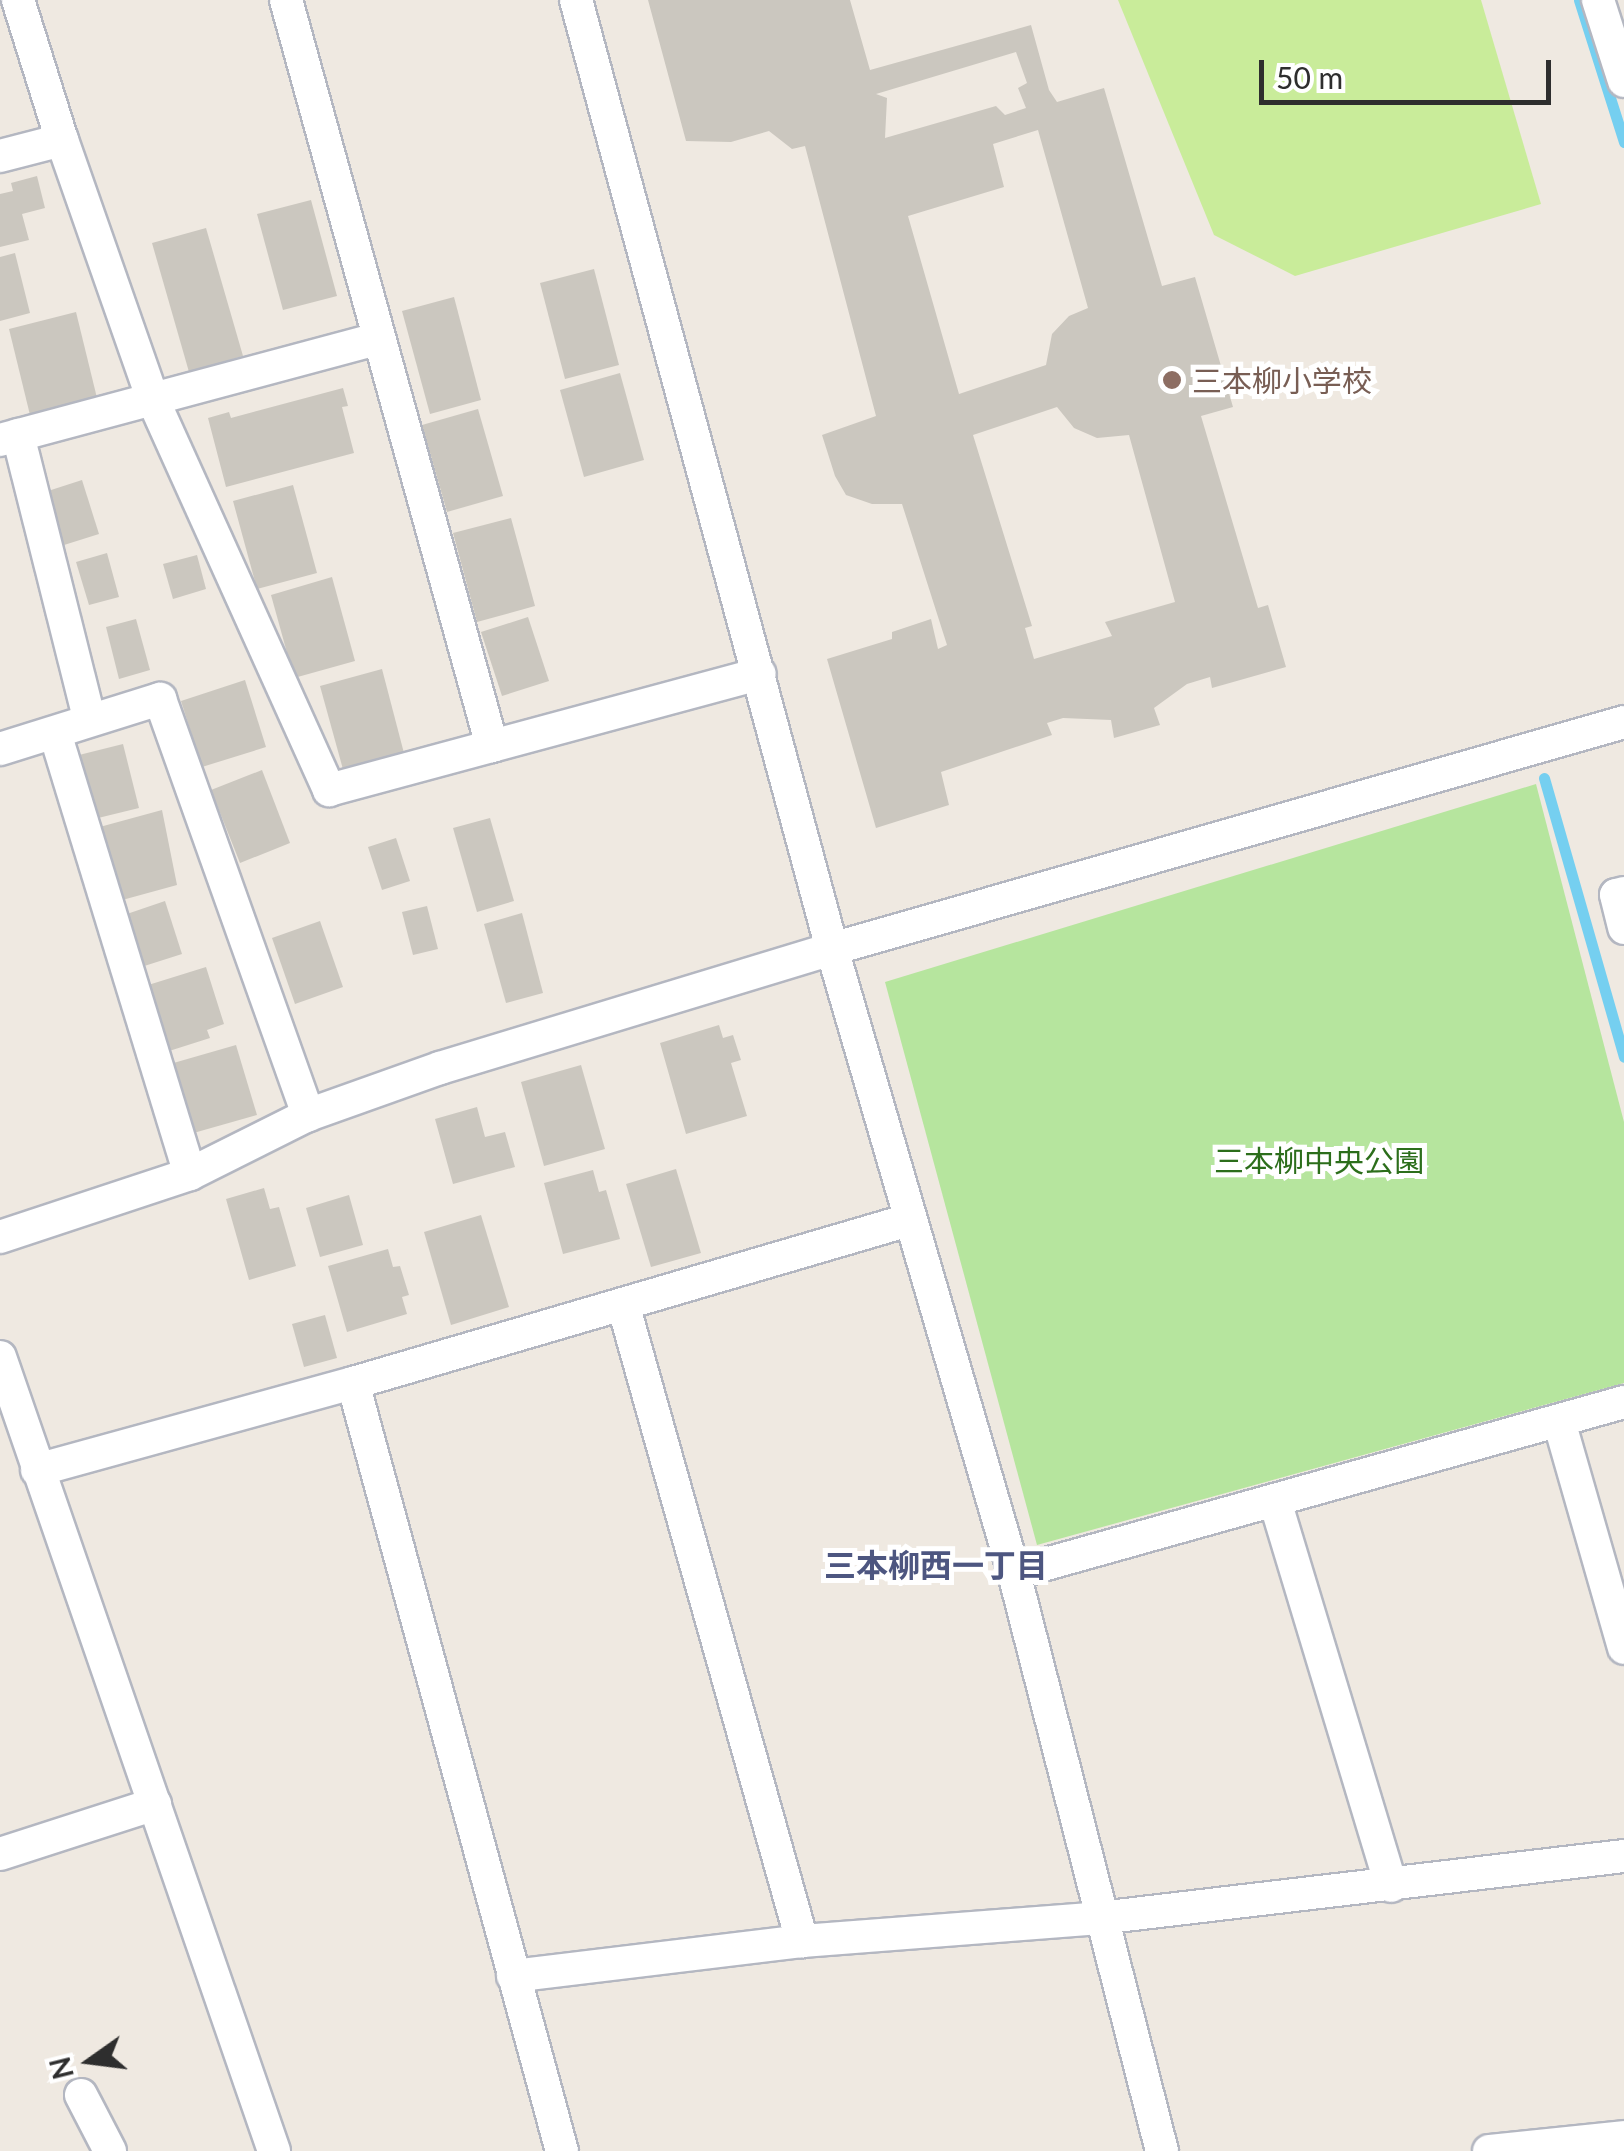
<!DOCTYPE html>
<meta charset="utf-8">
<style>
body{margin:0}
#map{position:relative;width:1624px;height:2151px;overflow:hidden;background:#efe9e1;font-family:Lato,"Noto Sans JP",sans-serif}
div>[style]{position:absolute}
.green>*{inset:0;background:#b6e59e}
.pitch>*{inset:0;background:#c9ec9a}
.stream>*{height:11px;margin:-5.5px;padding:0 5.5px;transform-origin:5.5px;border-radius:5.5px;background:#75cff0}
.building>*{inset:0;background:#cbc7bf}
.roads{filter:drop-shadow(2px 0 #b4b7c1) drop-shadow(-2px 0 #b4b7c1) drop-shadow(0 2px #b4b7c1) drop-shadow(0 -2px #b4b7c1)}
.street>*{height:32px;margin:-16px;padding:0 16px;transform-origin:16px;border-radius:16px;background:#fff}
.dots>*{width:28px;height:28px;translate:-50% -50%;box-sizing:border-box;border:5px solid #fff;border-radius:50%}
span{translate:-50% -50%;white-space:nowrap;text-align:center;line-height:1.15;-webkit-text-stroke:10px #fff;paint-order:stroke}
.education-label{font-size:30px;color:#785e54}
.left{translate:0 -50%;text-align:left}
.park-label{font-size:30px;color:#2c6e1b}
.neighbourhood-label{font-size:32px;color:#4d5680;font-weight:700}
.north{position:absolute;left:40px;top:2011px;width:100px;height:100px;-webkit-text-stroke:8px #fff;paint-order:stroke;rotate:256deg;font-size:28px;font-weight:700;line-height:40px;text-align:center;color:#2e2e2e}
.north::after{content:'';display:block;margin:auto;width:35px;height:45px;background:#2e2e2e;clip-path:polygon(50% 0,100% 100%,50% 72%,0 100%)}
.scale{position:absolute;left:1259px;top:60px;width:292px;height:45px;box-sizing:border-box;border:5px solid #2e2e2e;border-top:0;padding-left:12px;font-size:30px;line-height:35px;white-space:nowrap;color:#2e2e2e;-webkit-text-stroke:8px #fff;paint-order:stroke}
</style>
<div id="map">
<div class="green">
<div style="clip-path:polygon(1536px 784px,1624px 1122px,1624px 1383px,1037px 1545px,885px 982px)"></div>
</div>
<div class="pitch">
<div style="clip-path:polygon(1118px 0,1481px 0,1541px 204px,1295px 276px,1214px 235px)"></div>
</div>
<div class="stream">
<div style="left:1579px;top:0;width:149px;rotate:72.4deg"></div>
<div style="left:1544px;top:778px;width:290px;rotate:74deg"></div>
</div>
<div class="building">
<div style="clip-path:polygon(evenodd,648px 0,850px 0,870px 70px,1031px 25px,1049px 90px,1057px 102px,1104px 88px,1162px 286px,1195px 277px,1233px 407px,1201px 416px,1258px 608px,1268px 605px,1286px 667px,1212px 688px,1210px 677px,1187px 684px,1154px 708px,1160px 725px,1114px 738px,1111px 720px,1063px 718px,1047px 723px,1052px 735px,941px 772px,949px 805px,876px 828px,827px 659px,892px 639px,892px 632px,931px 619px,938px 649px,947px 645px,902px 504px,872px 504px,846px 495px,835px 476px,822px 435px,876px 416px,805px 146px,792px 149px,769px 131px,731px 142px,686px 141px,648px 0,1016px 52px,1027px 83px,1018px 88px,1026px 108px,1005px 115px,996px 106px,885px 138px,887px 98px,876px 94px,1016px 52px,648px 0,1038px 130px,1088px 308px,1069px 316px,1052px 334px,1046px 365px,959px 394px,908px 216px,1004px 187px,993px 144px,1038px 130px,648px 0,1057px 407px,1074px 428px,1097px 438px,1129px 435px,1175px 602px,1105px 622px,1112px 636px,1034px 659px,1025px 628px,1032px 626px,973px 435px,1057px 407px)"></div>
<div style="clip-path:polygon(37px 176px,45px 208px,22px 214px,29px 240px,0 247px,0 194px,13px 191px,11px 183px)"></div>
<div style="clip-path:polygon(311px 200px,337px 296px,283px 310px,257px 214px)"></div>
<div style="clip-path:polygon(206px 228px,243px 356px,189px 372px,152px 243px)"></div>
<div style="clip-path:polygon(15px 253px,30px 313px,0 321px,0 257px)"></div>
<div style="clip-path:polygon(594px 269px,619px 365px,565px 379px,540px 283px)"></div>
<div style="clip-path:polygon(454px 297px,481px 400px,430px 414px,402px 311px)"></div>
<div style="clip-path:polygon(76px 312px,97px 398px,30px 415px,9px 329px)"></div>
<div style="clip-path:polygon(620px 373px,644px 460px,584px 477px,560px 390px)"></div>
<div style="clip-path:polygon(343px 388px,348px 406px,342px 407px,354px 453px,226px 487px,208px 418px,229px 412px,231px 418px)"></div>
<div style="clip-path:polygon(478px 409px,503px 496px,447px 512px,422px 425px)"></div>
<div style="clip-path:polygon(82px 480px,99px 534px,64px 545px,48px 491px)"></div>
<div style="clip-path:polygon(293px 485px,317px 573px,257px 589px,233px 501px)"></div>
<div style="clip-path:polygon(511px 518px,535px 606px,477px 622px,453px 533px)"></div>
<div style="clip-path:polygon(107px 553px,119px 597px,89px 605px,76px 562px)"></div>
<div style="clip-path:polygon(197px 555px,206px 589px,173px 599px,163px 564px)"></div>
<div style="clip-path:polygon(332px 577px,355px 661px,294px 678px,271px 595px)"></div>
<div style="clip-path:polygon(528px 617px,549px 681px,502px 696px,481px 632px)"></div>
<div style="clip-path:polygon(136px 619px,150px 670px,119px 679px,106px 627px)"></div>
<div style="clip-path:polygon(382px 669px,405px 757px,344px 773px,320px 686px)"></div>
<div style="clip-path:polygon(245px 680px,266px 747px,202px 767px,181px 701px)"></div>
<div style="clip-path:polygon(123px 744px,139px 808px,94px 819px,79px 755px)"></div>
<div style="clip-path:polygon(262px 770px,290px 843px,240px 863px,211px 790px)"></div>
<div style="clip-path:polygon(162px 810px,177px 885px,115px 902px,96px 828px)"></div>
<div style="clip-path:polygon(490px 818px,514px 901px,477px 912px,453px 828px)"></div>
<div style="clip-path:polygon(396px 838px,410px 881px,382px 890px,368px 847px)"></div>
<div style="clip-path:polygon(165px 901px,182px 954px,138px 968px,121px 916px)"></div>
<div style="clip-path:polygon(427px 906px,438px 949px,413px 955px,402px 912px)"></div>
<div style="clip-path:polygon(522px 913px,543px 993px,506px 1003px,484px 924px)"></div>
<div style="clip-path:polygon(320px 921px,343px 987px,295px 1004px,272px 938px)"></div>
<div style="clip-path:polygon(206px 967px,224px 1024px,207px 1030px,210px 1038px,166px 1052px,145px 986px)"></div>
<div style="clip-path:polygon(719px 1025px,723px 1038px,733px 1035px,741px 1060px,731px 1063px,747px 1116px,686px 1134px,660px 1043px)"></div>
<div style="clip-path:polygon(236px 1045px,257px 1115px,190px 1134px,170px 1064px)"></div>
<div style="clip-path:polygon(581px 1065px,605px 1149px,544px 1166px,521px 1082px)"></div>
<div style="clip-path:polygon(477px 1107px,485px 1137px,505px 1132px,515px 1167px,453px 1184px,435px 1119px)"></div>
<div style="clip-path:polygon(676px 1169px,701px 1253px,651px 1267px,626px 1184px)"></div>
<div style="clip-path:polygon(593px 1170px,599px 1192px,606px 1190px,620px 1239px,563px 1254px,544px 1183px)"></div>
<div style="clip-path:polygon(264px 1188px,270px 1209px,279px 1207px,296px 1266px,249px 1280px,226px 1199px)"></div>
<div style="clip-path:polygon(349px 1195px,363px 1245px,320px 1257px,306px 1208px)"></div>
<div style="clip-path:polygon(481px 1215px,509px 1307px,451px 1325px,424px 1232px)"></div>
<div style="clip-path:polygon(388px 1249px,393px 1267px,400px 1266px,409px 1295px,402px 1297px,407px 1314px,347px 1332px,328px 1266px)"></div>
<div style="clip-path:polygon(325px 1315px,337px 1358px,304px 1367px,292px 1324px)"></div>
</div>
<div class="roads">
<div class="street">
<div style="left:18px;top:0;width:147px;rotate:72.6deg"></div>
<div style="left:62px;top:140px;width:278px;rotate:70.7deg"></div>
<div style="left:154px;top:402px;width:426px;rotate:65.7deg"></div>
<div style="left:329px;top:790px;width:446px;rotate:-15.1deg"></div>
<div style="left:286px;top:0;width:774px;rotate:74.56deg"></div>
<div style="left:576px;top:0;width:983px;rotate:74.9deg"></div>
<div style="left:832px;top:949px;width:650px;rotate:73.74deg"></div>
<div style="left:1014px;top:1573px;width:597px;rotate:75.64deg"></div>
<div style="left:1598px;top:0;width:85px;rotate:72.2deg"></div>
<div style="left:0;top:156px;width:64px;rotate:-14.5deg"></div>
<div style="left:18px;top:435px;width:292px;rotate:75.9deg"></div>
<div style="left:0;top:440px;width:390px;rotate:-15deg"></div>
<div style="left:55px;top:733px;width:461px;rotate:73deg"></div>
<div style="left:0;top:749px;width:168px;rotate:-17.4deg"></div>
<div style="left:160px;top:699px;width:442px;rotate:70.4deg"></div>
<div style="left:1624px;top:893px;width:8px;rotate:166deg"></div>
<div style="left:1616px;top:895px;width:34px;rotate:76deg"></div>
<div style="left:0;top:1237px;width:200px;rotate:-18.3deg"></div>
<div style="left:190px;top:1174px;width:132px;rotate:-26.6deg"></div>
<div style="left:308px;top:1115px;width:140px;rotate:-19.6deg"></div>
<div style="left:440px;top:1068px;width:410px;rotate:-16.9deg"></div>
<div style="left:832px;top:949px;width:824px;rotate:-15.99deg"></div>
<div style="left:623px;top:1304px;width:662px;rotate:74.3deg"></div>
<div style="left:0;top:1357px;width:840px;rotate:70.96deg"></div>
<div style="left:353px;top:1383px;width:796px;rotate:74.78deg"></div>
<div style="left:1559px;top:1421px;width:236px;rotate:74deg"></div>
<div style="left:37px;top:1470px;width:328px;rotate:-15.4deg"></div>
<div style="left:353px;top:1383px;width:579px;rotate:-16.34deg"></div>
<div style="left:1275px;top:1501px;width:402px;rotate:73.2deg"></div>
<div style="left:1014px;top:1573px;width:634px;rotate:-15.66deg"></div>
<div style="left:0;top:1854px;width:163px;rotate:-17.9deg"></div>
<div style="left:513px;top:1976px;width:291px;rotate:-6.9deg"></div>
<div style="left:802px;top:1941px;width:299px;rotate:-4.4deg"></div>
<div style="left:1100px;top:1918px;width:528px;rotate:-6.75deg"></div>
<div style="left:81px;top:2095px;width:63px;rotate:62.6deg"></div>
<div style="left:1489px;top:2151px;width:136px;rotate:-5.9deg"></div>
</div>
</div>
<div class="dots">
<div style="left:1172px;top:380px;background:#8d6e63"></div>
</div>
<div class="education-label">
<span class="left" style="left:1192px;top:380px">三本柳小学校</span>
</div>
<div class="park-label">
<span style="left:1319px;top:1160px">三本柳中央公園</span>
</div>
<div class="neighbourhood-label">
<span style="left:936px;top:1565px">三本柳西一丁目</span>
</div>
<div class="north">N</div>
<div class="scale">50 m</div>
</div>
